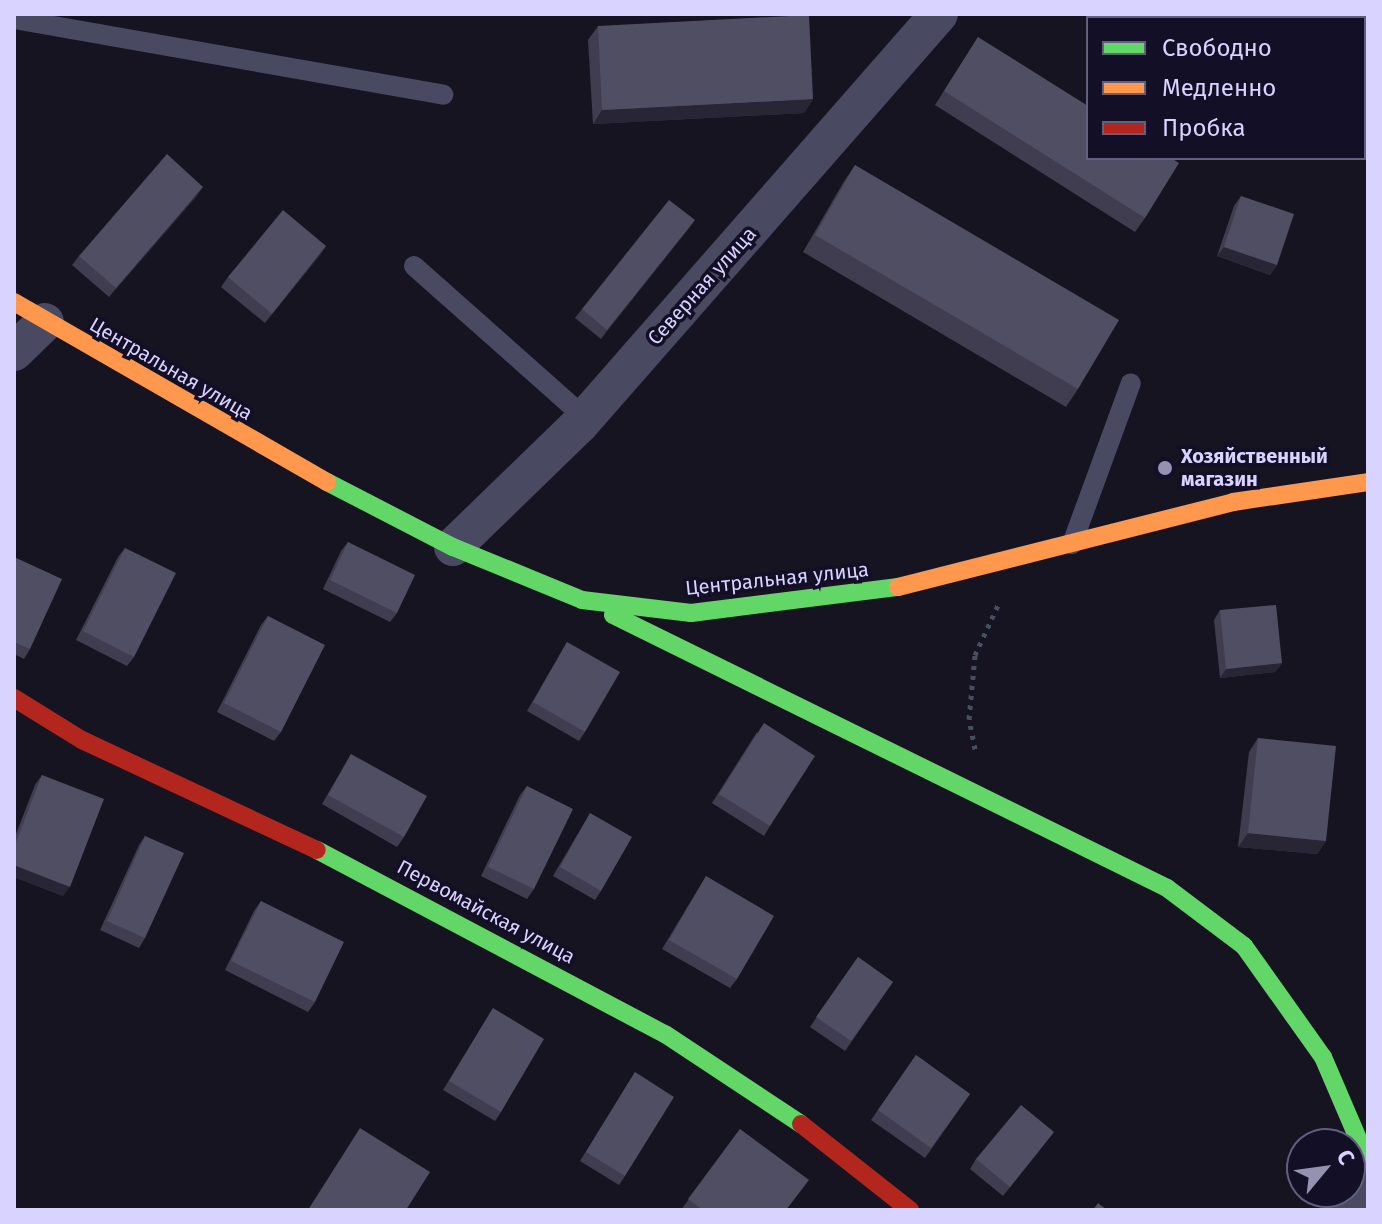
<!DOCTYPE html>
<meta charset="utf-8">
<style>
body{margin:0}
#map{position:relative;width:1382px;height:1224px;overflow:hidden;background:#161421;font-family:"Fira Sans",sans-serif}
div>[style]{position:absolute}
.path>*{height:5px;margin-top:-2.5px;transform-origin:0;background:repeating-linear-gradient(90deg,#44505f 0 4px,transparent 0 10px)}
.lane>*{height:20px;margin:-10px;padding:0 10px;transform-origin:10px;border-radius:10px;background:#4a4962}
.street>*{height:38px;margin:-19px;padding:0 19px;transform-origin:19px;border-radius:19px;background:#4a4962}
.fast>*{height:18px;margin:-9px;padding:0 9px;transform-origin:9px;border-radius:9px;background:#63d668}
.slow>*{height:18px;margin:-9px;padding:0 9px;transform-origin:9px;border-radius:9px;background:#ff974d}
.jam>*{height:18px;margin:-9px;padding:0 9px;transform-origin:9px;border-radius:9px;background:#b3261e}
.wall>*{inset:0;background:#403d50}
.shaded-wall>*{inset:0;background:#282635}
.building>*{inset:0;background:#504e63}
.dots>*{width:22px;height:22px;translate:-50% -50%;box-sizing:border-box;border:4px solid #130f26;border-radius:50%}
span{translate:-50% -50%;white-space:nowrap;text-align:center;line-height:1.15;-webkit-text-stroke:7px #130f26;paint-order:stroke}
.street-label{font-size:20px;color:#d9d4ff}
.poi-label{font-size:20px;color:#d9d4ff;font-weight:700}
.left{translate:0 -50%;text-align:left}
.frame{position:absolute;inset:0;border:16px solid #d9d4ff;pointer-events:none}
.legend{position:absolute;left:1086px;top:16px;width:280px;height:144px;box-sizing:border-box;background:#130f26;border:2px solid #625e7d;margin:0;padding:10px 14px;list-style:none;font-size:24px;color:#d9d4ff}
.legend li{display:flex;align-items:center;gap:16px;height:40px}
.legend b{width:40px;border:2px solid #625e7d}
.north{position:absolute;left:1286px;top:1128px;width:80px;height:80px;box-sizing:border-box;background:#130f26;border:2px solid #625e7d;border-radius:50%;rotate:61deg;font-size:22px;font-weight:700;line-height:32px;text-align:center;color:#d9d4ff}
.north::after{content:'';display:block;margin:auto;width:28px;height:36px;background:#9591b1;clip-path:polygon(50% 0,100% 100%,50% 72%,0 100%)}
</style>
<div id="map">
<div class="path">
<div style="left:975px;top:749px;width:31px;rotate:-101deg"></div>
<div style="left:969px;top:719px;width:64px;rotate:-84.6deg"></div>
<div style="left:975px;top:655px;width:55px;rotate:-65.3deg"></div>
</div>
<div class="lane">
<div style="left:14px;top:19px;width:436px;rotate:10deg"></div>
<div style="left:414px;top:266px;width:229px;rotate:41.6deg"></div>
<div style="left:1072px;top:544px;width:171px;rotate:-69.9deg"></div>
</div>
<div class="street">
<div style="left:14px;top:352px;width:43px;rotate:-44.1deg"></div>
<div style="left:453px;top:547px;width:175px;rotate:-44.1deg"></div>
<div style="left:579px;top:425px;width:546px;rotate:-48.78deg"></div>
<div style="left:1345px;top:1210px;width:40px;rotate:-55.1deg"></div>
</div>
<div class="fast">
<div style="left:327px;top:482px;width:142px;rotate:27.3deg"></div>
<div style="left:453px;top:547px;width:139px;rotate:22.3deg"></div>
<div style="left:582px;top:600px;width:110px;rotate:6.8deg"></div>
<div style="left:691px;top:613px;width:209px;rotate:-7.2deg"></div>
<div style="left:613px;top:615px;width:618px;rotate:26.23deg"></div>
<div style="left:1167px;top:888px;width:96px;rotate:37deg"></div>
<div style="left:1244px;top:946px;width:136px;rotate:54.6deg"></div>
<div style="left:1323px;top:1057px;width:114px;rotate:66.8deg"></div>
<div style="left:317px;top:850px;width:394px;rotate:27.9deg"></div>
<div style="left:665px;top:1034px;width:163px;rotate:33.5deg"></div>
</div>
<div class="slow">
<div style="left:14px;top:302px;width:361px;rotate:29.9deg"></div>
<div style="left:898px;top:587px;width:346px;rotate:-14.2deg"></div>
<div style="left:1233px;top:502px;width:136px;rotate:-8.4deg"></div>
</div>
<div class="jam">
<div style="left:14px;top:698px;width:80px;rotate:31.7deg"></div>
<div style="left:82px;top:740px;width:259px;rotate:25.1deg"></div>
<div style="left:801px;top:1124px;width:139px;rotate:38.3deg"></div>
</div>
<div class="wall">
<div style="clip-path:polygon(598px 26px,813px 99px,804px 113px,593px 124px,588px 40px)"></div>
<div style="clip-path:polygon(978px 37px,1145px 218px,1135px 232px,935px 105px)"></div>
<div style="clip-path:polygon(855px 165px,1078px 389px,1066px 407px,803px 252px,843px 183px)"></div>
<div style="clip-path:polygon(197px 196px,109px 297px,72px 265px,79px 256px)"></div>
<div style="clip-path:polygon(1241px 196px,1277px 265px,1270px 275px,1217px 256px,1234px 206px)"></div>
<div style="clip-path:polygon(695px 220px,601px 339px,575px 318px,582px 309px)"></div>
<div style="clip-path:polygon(326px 246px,265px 323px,221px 287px,228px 277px)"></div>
<div style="clip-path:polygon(348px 542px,397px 613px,390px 622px,323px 589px,341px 551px)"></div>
<div style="clip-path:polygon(125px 548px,134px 657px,127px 666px,76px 640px,118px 557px)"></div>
<div style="clip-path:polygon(14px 557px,30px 649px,24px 659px,14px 654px)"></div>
<div style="clip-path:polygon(1220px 610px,1282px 663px,1275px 672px,1220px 678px,1214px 620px)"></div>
<div style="clip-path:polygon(268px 616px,281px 732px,274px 741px,217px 712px,261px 625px)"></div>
<div style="clip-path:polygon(567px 642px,585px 732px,579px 741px,527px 711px)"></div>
<div style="clip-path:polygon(757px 732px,770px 826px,764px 836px,712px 803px)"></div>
<div style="clip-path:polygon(1258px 738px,1326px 841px,1317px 854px,1238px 847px,1249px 752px)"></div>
<div style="clip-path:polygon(351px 754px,404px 837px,397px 847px,322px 804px)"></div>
<div style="clip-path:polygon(42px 775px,63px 896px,14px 877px,14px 839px,35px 785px)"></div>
<div style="clip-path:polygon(527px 786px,534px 889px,527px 899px,481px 876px,520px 795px)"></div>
<div style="clip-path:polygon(590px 813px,601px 891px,595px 900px,553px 876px)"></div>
<div style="clip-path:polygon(145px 836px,145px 938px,139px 948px,100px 930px,139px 845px)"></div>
<div style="clip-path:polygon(706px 876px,737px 979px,730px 988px,662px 949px)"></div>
<div style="clip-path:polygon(261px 901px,315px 1002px,308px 1012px,225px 970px,254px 911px)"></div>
<div style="clip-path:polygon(858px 957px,893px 982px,845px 1051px,810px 1027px)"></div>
<div style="clip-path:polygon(1368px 978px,1368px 1032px,1366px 981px)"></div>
<div style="clip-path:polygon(493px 1008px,501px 1112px,495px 1121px,443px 1090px)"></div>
<div style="clip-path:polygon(916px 1055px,970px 1094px,925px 1158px,871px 1120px)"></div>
<div style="clip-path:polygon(635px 1072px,625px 1176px,619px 1185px,580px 1161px)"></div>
<div style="clip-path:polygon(740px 1129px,787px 1210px,681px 1210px)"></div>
<div style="clip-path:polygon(1054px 1132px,1003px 1196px,970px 1169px,976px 1159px)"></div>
</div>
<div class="shaded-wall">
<div style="clip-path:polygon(813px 99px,804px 113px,593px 124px,602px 110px)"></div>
<div style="clip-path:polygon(203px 187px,197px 196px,109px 297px,116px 288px)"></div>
<div style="clip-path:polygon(695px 220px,688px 230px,601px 339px,607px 330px)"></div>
<div style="clip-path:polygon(326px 246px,320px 256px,265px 323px,272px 314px)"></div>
<div style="clip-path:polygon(1224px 247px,1277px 265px,1270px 275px,1217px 256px)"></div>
<div style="clip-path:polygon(1282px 663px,1275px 672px,1220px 678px,1226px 669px)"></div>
<div style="clip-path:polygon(1248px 833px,1326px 841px,1317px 854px,1238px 847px)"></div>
<div style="clip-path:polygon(14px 865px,70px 887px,63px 896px,14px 877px)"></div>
</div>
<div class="building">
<div style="clip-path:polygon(809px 15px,813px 99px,602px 110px,598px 26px)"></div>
<div style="clip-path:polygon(978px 37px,1088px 106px,1088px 158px,1171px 158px,1179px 163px,1145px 218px,944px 91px)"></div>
<div style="clip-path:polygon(167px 154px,203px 187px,116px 288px,79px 256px)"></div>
<div style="clip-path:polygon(855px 165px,1119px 320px,1078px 389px,815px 235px)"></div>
<div style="clip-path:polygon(1241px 196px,1294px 214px,1277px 265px,1224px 247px)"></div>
<div style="clip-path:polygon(669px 200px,695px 220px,607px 330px,582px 309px)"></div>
<div style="clip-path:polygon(283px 210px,326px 246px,272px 314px,228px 277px)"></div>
<div style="clip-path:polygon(348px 542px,415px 575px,397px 613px,330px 580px)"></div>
<div style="clip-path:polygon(125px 548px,176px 573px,134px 657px,83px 631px)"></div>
<div style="clip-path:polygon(14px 557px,62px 579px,30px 649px,14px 642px)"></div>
<div style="clip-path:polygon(1276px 605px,1282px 663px,1226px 669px,1220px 610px)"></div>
<div style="clip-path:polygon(268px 616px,325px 645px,281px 732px,224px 703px)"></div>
<div style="clip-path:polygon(567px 642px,620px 672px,585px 732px,533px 702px)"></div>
<div style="clip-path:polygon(764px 723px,815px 756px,770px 826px,719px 794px)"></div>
<div style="clip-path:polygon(1258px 738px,1336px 746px,1326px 841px,1248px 833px)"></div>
<div style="clip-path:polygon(351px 754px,427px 796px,404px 837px,328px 795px)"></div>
<div style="clip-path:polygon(42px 775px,104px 799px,70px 887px,14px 865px,14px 847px)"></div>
<div style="clip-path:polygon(527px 786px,573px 809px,534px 889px,488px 867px)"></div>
<div style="clip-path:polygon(590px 813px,632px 837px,601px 891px,560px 867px)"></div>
<div style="clip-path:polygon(145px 836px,184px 853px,145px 938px,107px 921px)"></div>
<div style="clip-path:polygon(706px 876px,774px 916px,737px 979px,669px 940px)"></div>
<div style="clip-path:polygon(261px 901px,344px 942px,315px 1002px,231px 961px)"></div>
<div style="clip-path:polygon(858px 957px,893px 982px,851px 1041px,816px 1017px)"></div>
<div style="clip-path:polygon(493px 1008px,544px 1039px,501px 1112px,449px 1081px)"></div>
<div style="clip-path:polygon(916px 1055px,970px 1094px,931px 1148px,878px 1110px)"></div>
<div style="clip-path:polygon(635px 1072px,674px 1097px,625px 1176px,586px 1152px)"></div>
<div style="clip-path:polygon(1021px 1105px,1054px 1132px,1010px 1187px,976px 1159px)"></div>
<div style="clip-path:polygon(360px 1128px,430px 1172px,406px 1210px,308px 1210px)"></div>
<div style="clip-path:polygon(740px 1129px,809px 1180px,786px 1210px,703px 1210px,688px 1199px)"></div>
<div style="clip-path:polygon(1098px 1203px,1107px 1210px,1093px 1210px)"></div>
</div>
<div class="dots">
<div style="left:1165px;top:468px;background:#9591b1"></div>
</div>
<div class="street-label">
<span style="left:702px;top:286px;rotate:-48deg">Северная улица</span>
<span style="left:171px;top:369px;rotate:30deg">Центральная улица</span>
<span style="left:777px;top:579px;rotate:-6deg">Центральная улица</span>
<span style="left:486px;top:912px;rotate:28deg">Первомайская улица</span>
</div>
<div class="poi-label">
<span class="left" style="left:1181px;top:468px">Хозяйственный<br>магазин</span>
</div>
<div class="frame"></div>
<ul class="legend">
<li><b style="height:10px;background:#63d668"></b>Свободно</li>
<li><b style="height:10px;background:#ff974d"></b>Медленно</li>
<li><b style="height:10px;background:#b3261e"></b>Пробка</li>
</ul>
<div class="north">С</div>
</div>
